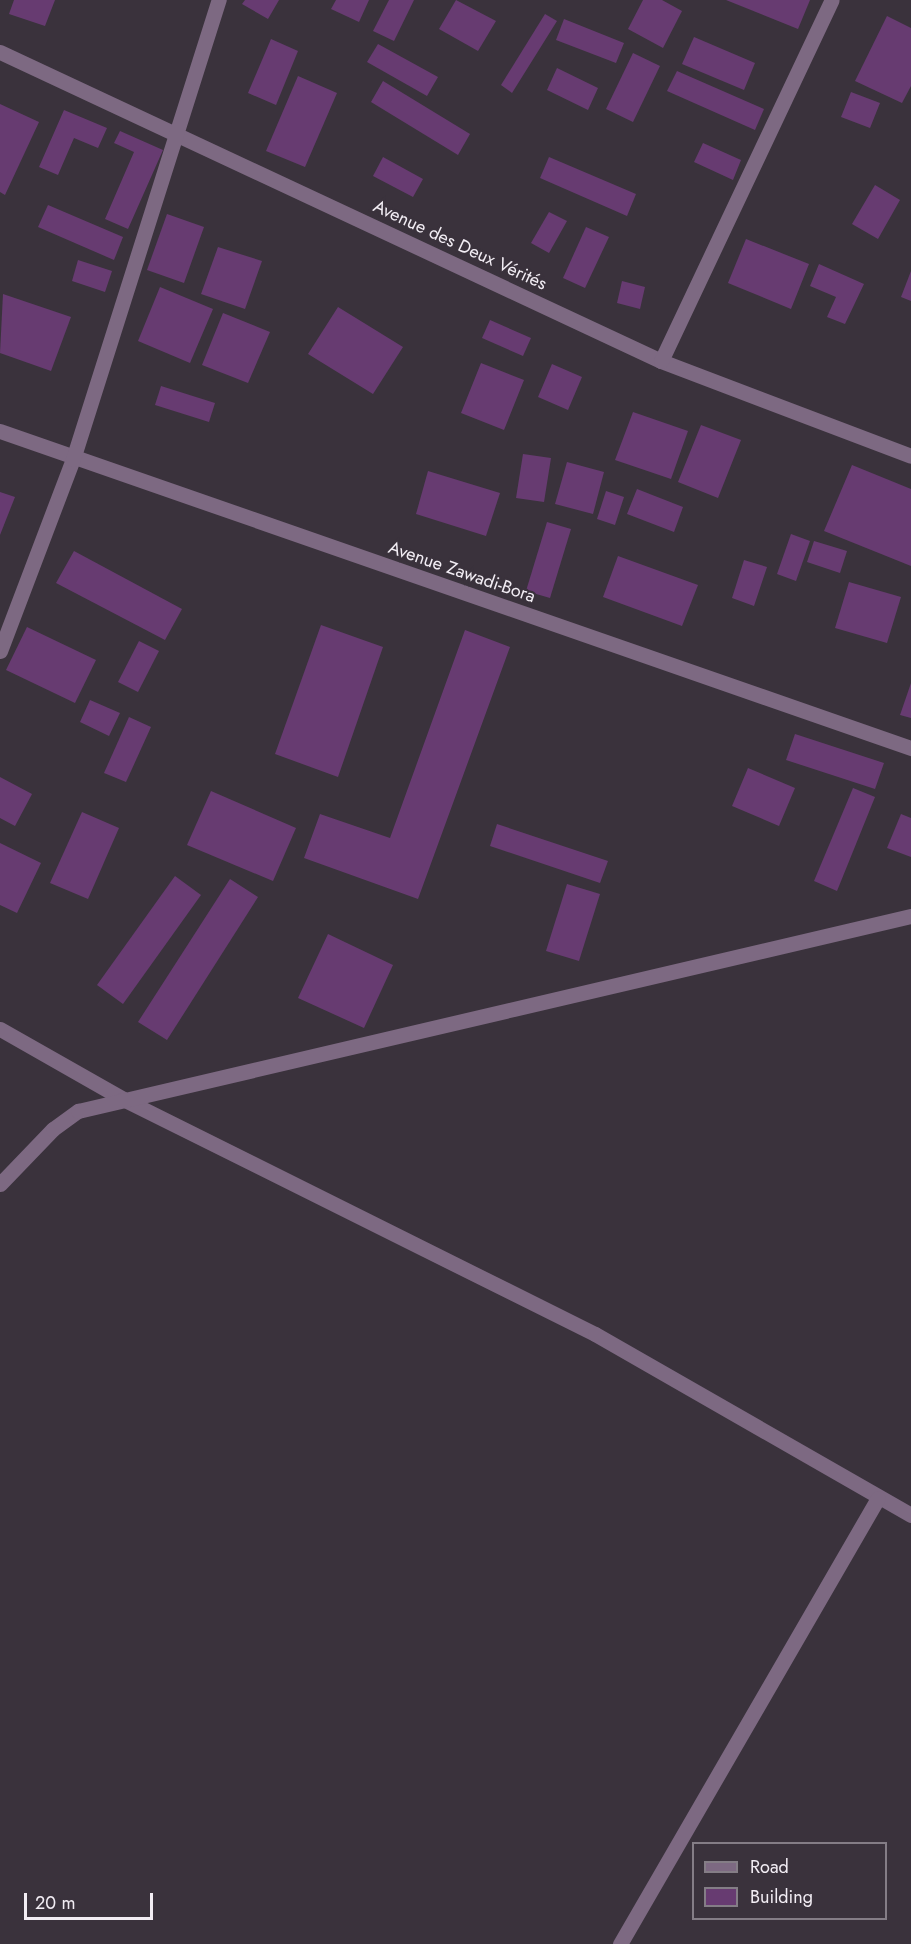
<!DOCTYPE html>
<meta charset="utf-8">
<style>
body{margin:0}
#map{position:relative;width:911px;height:1944px;overflow:hidden;background:#3a323c;font-family:Jost,sans-serif}
div>[style]{position:absolute}
.building>*{inset:0;background:#673b71}
.minor>*{height:15px;margin:-7.5px;padding:0 7.5px;transform-origin:7.5px;border-radius:7.5px;background:#7d6982}
span{translate:-50% -50%;white-space:nowrap;text-align:center;line-height:1.15;-webkit-text-stroke:4.5px #3a323c;paint-order:stroke}
.street-label{font-size:18px;color:#f2edf4}
.legend{position:absolute;left:692px;top:1842px;width:195px;height:78px;box-sizing:border-box;background:#3a323c;border:2px solid #847d86;margin:0;padding:8px 10px;list-style:none;font-size:18px;color:#f2edf4}
.legend li{display:flex;align-items:center;gap:12px;height:30px}
.legend b{width:30px;border:2px solid #847d86}
.scale{position:absolute;left:24px;top:1893px;width:129px;height:27px;box-sizing:border-box;border:3px solid #f2edf4;border-top:0;padding-left:8px;font-size:18px;line-height:21px;white-space:nowrap;color:#f2edf4;-webkit-text-stroke:4px #3a323c;paint-order:stroke}
</style>
<div id="map">
<div class="building">
<div style="clip-path:polygon(14px 0,55px 0,45px 26px,9px 14px)"></div>
<div style="clip-path:polygon(245px 0,279px 0,268px 19px,242px 4px)"></div>
<div style="clip-path:polygon(336px 0,369px 0,359px 22px,331px 9px)"></div>
<div style="clip-path:polygon(389px 0,414px 0,394px 41px,373px 31px)"></div>
<div style="clip-path:polygon(456px 0,496px 21px,478px 51px,439px 29px)"></div>
<div style="clip-path:polygon(643px 0,662px 0,682px 11px,663px 48px,628px 29px)"></div>
<div style="clip-path:polygon(726px 0,810px 0,798px 29px)"></div>
<div style="clip-path:polygon(545px 14px,557px 21px,512px 93px,501px 85px)"></div>
<div style="clip-path:polygon(887px 16px,911px 28px,911px 86px,902px 103px,855px 81px)"></div>
<div style="clip-path:polygon(564px 19px,624px 43px,616px 63px,556px 40px)"></div>
<div style="clip-path:polygon(694px 37px,755px 63px,744px 90px,682px 64px)"></div>
<div style="clip-path:polygon(271px 39px,298px 51px,276px 105px,248px 93px)"></div>
<div style="clip-path:polygon(378px 44px,438px 77px,427px 96px,367px 62px)"></div>
<div style="clip-path:polygon(633px 53px,660px 66px,633px 122px,606px 109px)"></div>
<div style="clip-path:polygon(557px 68px,598px 88px,588px 110px,547px 90px)"></div>
<div style="clip-path:polygon(677px 71px,764px 109px,755px 130px,667px 91px)"></div>
<div style="clip-path:polygon(298px 76px,337px 93px,305px 167px,266px 151px)"></div>
<div style="clip-path:polygon(383px 81px,470px 134px,458px 155px,371px 102px)"></div>
<div style="clip-path:polygon(851px 92px,880px 103px,870px 128px,841px 117px)"></div>
<div style="clip-path:polygon(0 104px,39px 122px,5px 195px,0 192px)"></div>
<div style="clip-path:polygon(64px 110px,107px 128px,98px 148px,74px 138px,58px 175px,39px 167px)"></div>
<div style="clip-path:polygon(120px 131px,163px 150px,128px 229px,105px 219px,134px 152px,114px 143px)"></div>
<div style="clip-path:polygon(703px 143px,741px 160px,733px 180px,694px 162px)"></div>
<div style="clip-path:polygon(383px 157px,423px 179px,413px 197px,373px 176px)"></div>
<div style="clip-path:polygon(549px 157px,636px 194px,627px 216px,540px 178px)"></div>
<div style="clip-path:polygon(875px 185px,900px 200px,878px 239px,852px 224px)"></div>
<div style="clip-path:polygon(48px 205px,123px 237px,114px 260px,38px 227px)"></div>
<div style="clip-path:polygon(549px 212px,567px 221px,549px 253px,531px 243px)"></div>
<div style="clip-path:polygon(167px 214px,204px 227px,184px 283px,147px 270px)"></div>
<div style="clip-path:polygon(586px 227px,609px 237px,585px 288px,563px 278px)"></div>
<div style="clip-path:polygon(746px 239px,809px 264px,791px 309px,728px 283px)"></div>
<div style="clip-path:polygon(218px 247px,262px 261px,245px 309px,201px 294px)"></div>
<div style="clip-path:polygon(78px 260px,112px 271px,105px 292px,72px 281px)"></div>
<div style="clip-path:polygon(819px 264px,864px 284px,845px 324px,827px 317px,836px 297px,810px 286px)"></div>
<div style="clip-path:polygon(911px 271px,911px 301px,901px 297px)"></div>
<div style="clip-path:polygon(622px 281px,645px 287px,640px 309px,617px 303px)"></div>
<div style="clip-path:polygon(160px 287px,213px 309px,190px 363px,138px 341px)"></div>
<div style="clip-path:polygon(3px 294px,71px 317px,51px 371px,0 353px)"></div>
<div style="clip-path:polygon(338px 307px,403px 347px,373px 394px,308px 354px)"></div>
<div style="clip-path:polygon(223px 313px,270px 332px,248px 383px,202px 365px)"></div>
<div style="clip-path:polygon(490px 320px,531px 338px,523px 356px,482px 338px)"></div>
<div style="clip-path:polygon(481px 363px,524px 380px,504px 430px,461px 413px)"></div>
<div style="clip-path:polygon(552px 364px,582px 377px,568px 410px,538px 397px)"></div>
<div style="clip-path:polygon(161px 386px,215px 403px,209px 422px,155px 405px)"></div>
<div style="clip-path:polygon(633px 412px,688px 431px,671px 479px,615px 460px)"></div>
<div style="clip-path:polygon(701px 425px,741px 440px,718px 498px,678px 482px)"></div>
<div style="clip-path:polygon(523px 454px,551px 458px,544px 502px,516px 498px)"></div>
<div style="clip-path:polygon(567px 462px,604px 472px,593px 514px,555px 504px)"></div>
<div style="clip-path:polygon(852px 465px,911px 489px,911px 566px,824px 531px)"></div>
<div style="clip-path:polygon(428px 471px,500px 493px,486px 536px,416px 514px)"></div>
<div style="clip-path:polygon(637px 489px,683px 507px,674px 532px,627px 514px)"></div>
<div style="clip-path:polygon(606px 491px,624px 497px,615px 525px,597px 519px)"></div>
<div style="clip-path:polygon(0 492px,15px 497px,0 535px)"></div>
<div style="clip-path:polygon(547px 522px,571px 529px,550px 598px,526px 591px)"></div>
<div style="clip-path:polygon(791px 534px,810px 541px,796px 581px,777px 574px)"></div>
<div style="clip-path:polygon(814px 541px,847px 551px,840px 573px,807px 562px)"></div>
<div style="clip-path:polygon(74px 551px,182px 609px,165px 640px,56px 583px)"></div>
<div style="clip-path:polygon(618px 556px,698px 585px,682px 626px,603px 597px)"></div>
<div style="clip-path:polygon(744px 560px,767px 567px,754px 606px,732px 598px)"></div>
<div style="clip-path:polygon(849px 582px,901px 597px,887px 643px,835px 628px)"></div>
<div style="clip-path:polygon(321px 625px,383px 647px,338px 777px,275px 754px)"></div>
<div style="clip-path:polygon(27px 627px,96px 660px,75px 703px,6px 670px)"></div>
<div style="clip-path:polygon(465px 630px,510px 647px,418px 899px,304px 858px,320px 814px,390px 838px)"></div>
<div style="clip-path:polygon(139px 641px,159px 651px,138px 692px,118px 682px)"></div>
<div style="clip-path:polygon(911px 683px,911px 718px,900px 715px)"></div>
<div style="clip-path:polygon(90px 700px,120px 713px,109px 736px,80px 722px)"></div>
<div style="clip-path:polygon(129px 717px,151px 727px,126px 782px,104px 773px)"></div>
<div style="clip-path:polygon(795px 734px,884px 763px,875px 789px,786px 760px)"></div>
<div style="clip-path:polygon(748px 768px,795px 788px,779px 826px,732px 806px)"></div>
<div style="clip-path:polygon(0 777px,32px 794px,15px 826px,0 818px)"></div>
<div style="clip-path:polygon(853px 788px,875px 797px,837px 891px,814px 881px)"></div>
<div style="clip-path:polygon(211px 791px,296px 828px,273px 881px,187px 845px)"></div>
<div style="clip-path:polygon(82px 812px,119px 828px,88px 899px,50px 883px)"></div>
<div style="clip-path:polygon(901px 814px,911px 818px,911px 857px,887px 848px)"></div>
<div style="clip-path:polygon(497px 824px,608px 861px,600px 883px,490px 846px)"></div>
<div style="clip-path:polygon(0 843px,41px 863px,17px 913px,0 905px)"></div>
<div style="clip-path:polygon(175px 876px,201px 895px,123px 1004px,97px 985px)"></div>
<div style="clip-path:polygon(230px 879px,258px 897px,167px 1040px,138px 1022px)"></div>
<div style="clip-path:polygon(567px 884px,600px 894px,579px 961px,546px 951px)"></div>
<div style="clip-path:polygon(328px 934px,393px 965px,364px 1028px,298px 998px)"></div>
</div>
<div class="minor">
<div style="left:0;top:52px;width:730px;rotate:25.05deg"></div>
<div style="left:661px;top:361px;width:267px;rotate:20.8deg"></div>
<div style="left:661px;top:361px;width:399px;rotate:-64.7deg"></div>
<div style="left:0;top:431px;width:965px;rotate:19.19deg"></div>
<div style="left:0;top:651px;width:205px;rotate:-69.2deg"></div>
<div style="left:73px;top:459px;width:482px;rotate:-72.4deg"></div>
<div style="left:0;top:1029px;width:142px;rotate:29.6deg"></div>
<div style="left:123px;top:1099px;width:527px;rotate:26.47deg"></div>
<div style="left:595px;top:1334px;width:364px;rotate:29.8deg"></div>
<div style="left:0;top:1184px;width:76px;rotate:-46.1deg"></div>
<div style="left:53px;top:1129px;width:31px;rotate:-36deg"></div>
<div style="left:78px;top:1111px;width:856px;rotate:-13.18deg"></div>
<div style="left:620px;top:1944px;width:515px;rotate:-59.95deg"></div>
</div>
<div class="street-label">
<span style="left:460px;top:245px;rotate:25deg">Avenue des Deux Vérités</span>
<span style="left:462px;top:572px;rotate:19deg">Avenue Zawadi-Bora</span>
</div>
<ul class="legend">
<li><b style="height:8px;background:#7d6982"></b>Road</li>
<li><b style="height:16px;background:#673b71"></b>Building</li>
</ul>
<div class="scale">20 m</div>
</div>
